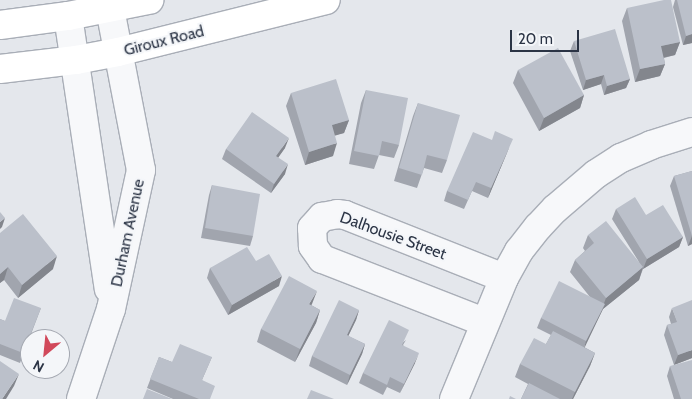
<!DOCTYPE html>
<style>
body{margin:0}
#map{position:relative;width:692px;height:399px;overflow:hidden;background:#e4e7ec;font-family:Cabin,sans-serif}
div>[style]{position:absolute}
.roads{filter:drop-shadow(1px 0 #a9aeb7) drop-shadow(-1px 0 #a9aeb7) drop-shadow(0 1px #a9aeb7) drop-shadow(0 -1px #a9aeb7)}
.minor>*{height:28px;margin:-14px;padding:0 14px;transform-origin:14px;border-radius:14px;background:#f7f8fa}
.major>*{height:28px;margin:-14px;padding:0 14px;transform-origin:14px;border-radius:14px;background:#fff}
.wall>*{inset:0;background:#a1a5ae}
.shaded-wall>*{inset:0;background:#83868d}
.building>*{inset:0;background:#bbc0ca}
span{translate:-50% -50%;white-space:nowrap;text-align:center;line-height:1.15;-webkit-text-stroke:4px #f4f6f9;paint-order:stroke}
.street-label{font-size:16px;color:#2b3445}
.north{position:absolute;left:20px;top:329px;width:50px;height:50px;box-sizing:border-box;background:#f4f6f9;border:1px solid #a4a8b1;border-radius:50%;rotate:208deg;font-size:14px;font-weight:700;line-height:20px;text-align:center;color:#2b3445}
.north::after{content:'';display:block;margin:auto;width:18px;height:22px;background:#d1495b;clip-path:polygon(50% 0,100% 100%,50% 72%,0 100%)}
.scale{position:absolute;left:510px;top:30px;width:69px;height:22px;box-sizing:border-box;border:2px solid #2b3445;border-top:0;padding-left:6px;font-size:15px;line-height:18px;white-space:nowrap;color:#2b3445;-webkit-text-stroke:4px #f4f6f9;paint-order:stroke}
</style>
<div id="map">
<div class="roads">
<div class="minor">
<div style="left:68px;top:16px;width:276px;rotate:81.5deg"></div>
<div style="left:484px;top:322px;width:174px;rotate:-158.7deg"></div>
<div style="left:322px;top:259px;width:16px;rotate:-125deg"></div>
<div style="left:313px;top:246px;width:18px;rotate:-93deg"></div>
<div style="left:312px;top:228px;width:15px;rotate:-48deg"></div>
<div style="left:322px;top:217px;width:15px;rotate:-11deg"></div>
<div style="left:337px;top:214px;width:8px;rotate:7deg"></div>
<div style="left:345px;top:215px;width:171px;rotate:21.6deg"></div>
<div style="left:81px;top:399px;width:95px;rotate:-71.6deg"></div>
<div style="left:111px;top:309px;width:142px;rotate:-77.8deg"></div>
<div style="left:141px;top:170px;width:164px;rotate:-100.9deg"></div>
<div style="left:454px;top:399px;width:131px;rotate:-67.5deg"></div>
<div style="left:504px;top:278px;width:31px;rotate:-61deg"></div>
<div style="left:519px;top:251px;width:31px;rotate:-52deg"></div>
<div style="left:538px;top:227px;width:25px;rotate:-47deg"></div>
<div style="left:555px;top:209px;width:54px;rotate:-40.5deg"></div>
<div style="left:596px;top:174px;width:30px;rotate:-33deg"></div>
<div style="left:621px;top:158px;width:33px;rotate:-23deg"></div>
<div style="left:651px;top:145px;width:43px;rotate:-17.6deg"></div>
</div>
<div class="major">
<div style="left:0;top:25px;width:69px;rotate:-7.5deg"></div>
<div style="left:68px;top:16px;width:83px;rotate:-11.2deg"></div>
<div style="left:0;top:69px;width:77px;rotate:-6.8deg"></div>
<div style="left:76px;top:60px;width:43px;rotate:-10.8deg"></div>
<div style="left:118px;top:52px;width:214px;rotate:-14deg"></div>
</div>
</div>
<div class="wall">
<div style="clip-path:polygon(675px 0,692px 0,692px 43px,683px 45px,673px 7px)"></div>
<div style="clip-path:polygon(627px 8px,680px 42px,675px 55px,664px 58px,665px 64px,660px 76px,635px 82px,622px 21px)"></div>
<div style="clip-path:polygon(574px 41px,630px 79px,626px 88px,604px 95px,601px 84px,583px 90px,570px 51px)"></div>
<div style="clip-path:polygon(518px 70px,584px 95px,580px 108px,539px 131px,513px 83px)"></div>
<div style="clip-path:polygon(366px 90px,399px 145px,394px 158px,379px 155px,374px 169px,349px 164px,361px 103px)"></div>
<div style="clip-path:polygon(291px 93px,349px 120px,344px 133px,335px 135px,333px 156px,305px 165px,286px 106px)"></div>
<div style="clip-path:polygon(418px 103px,447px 160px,442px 173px,424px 168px,417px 188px,394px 181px,413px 116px)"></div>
<div style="clip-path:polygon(285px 148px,278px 157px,285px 174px,271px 193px,222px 159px,226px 149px)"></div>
<div style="clip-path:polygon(509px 148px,488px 198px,472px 191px,464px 209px,444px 201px,447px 191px)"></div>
<div style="clip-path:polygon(692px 171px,692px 244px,688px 246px,670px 186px,674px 176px)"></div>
<div style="clip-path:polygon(212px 185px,253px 236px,250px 246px,201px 238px,209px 195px)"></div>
<div style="clip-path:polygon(616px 209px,646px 215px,683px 237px,679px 247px,643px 269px,639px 280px,603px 309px,584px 347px,595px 353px,590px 366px,573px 399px,521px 399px,528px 384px,515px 377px,520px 364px,546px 344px,551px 335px,537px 328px,541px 318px,590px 297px,570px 272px,575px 260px,585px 251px,583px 248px,588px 235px,639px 262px,612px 219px)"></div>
<div style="clip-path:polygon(0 233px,53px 269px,18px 298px,4px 280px,0 283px)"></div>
<div style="clip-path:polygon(256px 261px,279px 286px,228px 315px,207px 278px,210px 268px)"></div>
<div style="clip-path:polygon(311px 305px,320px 310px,316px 323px,295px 362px,257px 342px,261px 329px)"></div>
<div style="clip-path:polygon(41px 308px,20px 363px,0 355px,0 319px,5px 321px)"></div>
<div style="clip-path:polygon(672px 308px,692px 358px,674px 365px,664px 335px,667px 325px,671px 324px,669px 317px)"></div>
<div style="clip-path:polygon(359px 310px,356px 320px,348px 336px,365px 344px,362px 354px,347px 385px,309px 366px,312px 356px)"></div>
<div style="clip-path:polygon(406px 340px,403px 345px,415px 363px,400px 393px,387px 387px,383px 395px,359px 383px,363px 373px)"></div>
<div style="clip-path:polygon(159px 357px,172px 362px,212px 357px,202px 380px,210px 399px,173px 399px,147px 388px)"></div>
<div style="clip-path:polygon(670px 366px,692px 399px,674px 399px,667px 376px)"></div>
</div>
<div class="shaded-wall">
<div style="clip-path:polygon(692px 34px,692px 43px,683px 45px,686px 36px)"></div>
<div style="clip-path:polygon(680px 42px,675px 55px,657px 59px,661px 46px)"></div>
<div style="clip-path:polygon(665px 64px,660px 76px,635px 82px,640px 69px)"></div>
<div style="clip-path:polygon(604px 75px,601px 84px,583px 90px,586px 80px)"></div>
<div style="clip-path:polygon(630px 79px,626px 88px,604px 95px,607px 86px)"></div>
<div style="clip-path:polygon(584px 95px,580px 108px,539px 131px,544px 118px)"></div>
<div style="clip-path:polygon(349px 120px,344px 133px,327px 138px,332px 125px)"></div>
<div style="clip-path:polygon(289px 138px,285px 148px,273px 165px,276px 156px)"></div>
<div style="clip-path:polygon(513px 139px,509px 148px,488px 198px,491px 188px)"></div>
<div style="clip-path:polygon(337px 143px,333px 156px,305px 165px,309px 152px)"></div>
<div style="clip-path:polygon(288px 164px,285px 174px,271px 193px,274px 184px)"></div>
<div style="clip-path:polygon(5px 218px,2px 227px,0 229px,0 222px)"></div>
<div style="clip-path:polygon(692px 236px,692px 244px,688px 246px)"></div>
<div style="clip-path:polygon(683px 237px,679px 247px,643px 269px,647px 259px)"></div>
<div style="clip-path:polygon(57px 256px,53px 269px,18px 298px,22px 285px)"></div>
<div style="clip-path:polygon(8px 267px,4px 280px,0 283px,0 274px)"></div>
<div style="clip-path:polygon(643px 267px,639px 280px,603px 309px,583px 351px,586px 341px,601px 311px,606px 298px)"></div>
<div style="clip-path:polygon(282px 276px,279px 286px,228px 315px,232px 305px)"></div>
<div style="clip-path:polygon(317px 291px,312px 304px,305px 317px,309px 304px)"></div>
<div style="clip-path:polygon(320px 310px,316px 323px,295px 362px,300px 349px)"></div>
<div style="clip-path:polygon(359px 310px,356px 320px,344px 345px,347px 335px)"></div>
<div style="clip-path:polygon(365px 344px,362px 354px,347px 385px,350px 375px)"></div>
<div style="clip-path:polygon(692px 350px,692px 358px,674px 365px,678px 355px)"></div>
<div style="clip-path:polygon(419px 353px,415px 363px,400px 393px,404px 384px)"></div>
<div style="clip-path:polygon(595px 353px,590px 366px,573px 399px,572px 399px,575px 392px)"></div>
<div style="clip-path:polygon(19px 374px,14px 386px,6px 399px,2px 399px)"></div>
</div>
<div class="building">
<div style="clip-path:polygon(664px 0,671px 0,680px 42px,661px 46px,665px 64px,640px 69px,627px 8px)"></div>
<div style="clip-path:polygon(677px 0,692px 0,692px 34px,686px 36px)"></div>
<div style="clip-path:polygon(615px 29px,630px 79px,607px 86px,604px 75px,586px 80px,574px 41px)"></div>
<div style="clip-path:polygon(558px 48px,584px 95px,544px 118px,518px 70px)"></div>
<div style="clip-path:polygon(336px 79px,349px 120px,332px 125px,337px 143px,309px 152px,291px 93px)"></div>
<div style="clip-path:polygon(366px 90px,408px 98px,399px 145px,382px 141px,379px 156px,354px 151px)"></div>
<div style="clip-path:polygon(418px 103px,460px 115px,447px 160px,427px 155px,422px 175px,399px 168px)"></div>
<div style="clip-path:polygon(252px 112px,289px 138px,276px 156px,288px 164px,274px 184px,226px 149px)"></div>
<div style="clip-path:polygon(495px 131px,513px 139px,491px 188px,476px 182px,468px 200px,447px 191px,473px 132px,492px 140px)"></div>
<div style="clip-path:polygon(692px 171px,692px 236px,674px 176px)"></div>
<div style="clip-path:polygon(212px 185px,260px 194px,253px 236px,205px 228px)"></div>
<div style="clip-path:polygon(635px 197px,646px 215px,663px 205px,683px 237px,647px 259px,616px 209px)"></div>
<div style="clip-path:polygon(0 212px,5px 218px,0 222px)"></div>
<div style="clip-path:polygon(23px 214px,57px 256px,22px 285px,8px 267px,0 274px,0 233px)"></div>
<div style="clip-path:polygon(606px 221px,643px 267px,606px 298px,575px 260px,594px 243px,588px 235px)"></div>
<div style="clip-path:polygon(247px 247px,256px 261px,269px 254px,282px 276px,232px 305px,210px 268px)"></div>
<div style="clip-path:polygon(289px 276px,317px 291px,309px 304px,320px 310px,300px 349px,261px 329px)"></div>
<div style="clip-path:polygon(559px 281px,605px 304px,586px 341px,541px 318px)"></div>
<div style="clip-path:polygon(14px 298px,41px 308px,23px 353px,0 344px,0 319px,5px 321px)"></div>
<div style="clip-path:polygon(339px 300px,359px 310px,347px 335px,365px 344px,350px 375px,312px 356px)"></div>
<div style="clip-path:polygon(692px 300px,692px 350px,678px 355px,667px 325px,677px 322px,672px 308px)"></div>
<div style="clip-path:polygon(389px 320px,409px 330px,402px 345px,419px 353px,404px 384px,390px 377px,387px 385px,363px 373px)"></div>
<div style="clip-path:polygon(553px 331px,595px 353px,575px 392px,520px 364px,534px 338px,546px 344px)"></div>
<div style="clip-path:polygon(180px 344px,212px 357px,202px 380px,215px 386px,210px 399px,199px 399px,150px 379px,159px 357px,172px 362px)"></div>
<div style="clip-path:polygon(692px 360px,692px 399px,681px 399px,670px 366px)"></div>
<div style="clip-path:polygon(0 361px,19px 374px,2px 399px,0 399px)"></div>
<div style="clip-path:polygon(529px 383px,560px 399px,521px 399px)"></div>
<div style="clip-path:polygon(147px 389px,172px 399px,143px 399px)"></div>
<div style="clip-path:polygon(311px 390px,334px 399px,307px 399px)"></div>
<div style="clip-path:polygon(510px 396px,516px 399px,509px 399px)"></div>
</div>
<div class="street-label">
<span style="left:164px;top:41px;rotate:-14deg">Giroux Road</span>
<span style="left:128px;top:233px;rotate:-78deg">Durham Avenue</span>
<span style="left:393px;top:236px;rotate:20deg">Dalhousie Street</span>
</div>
<div class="north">N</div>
<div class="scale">20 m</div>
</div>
